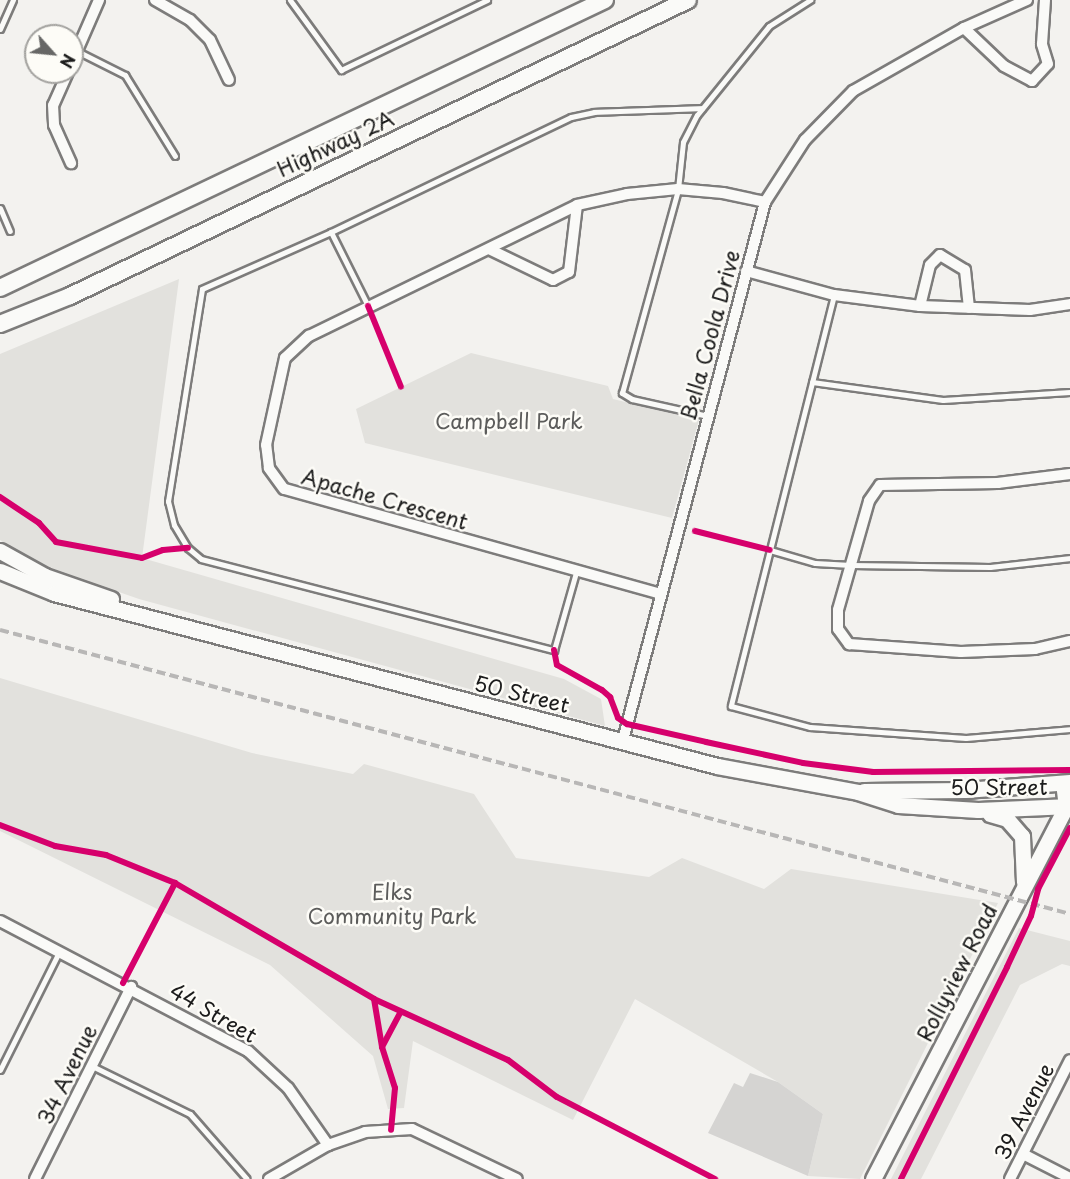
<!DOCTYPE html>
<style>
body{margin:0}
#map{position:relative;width:1070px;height:1179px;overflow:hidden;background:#f3f2ef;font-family:"Playpen Sans",sans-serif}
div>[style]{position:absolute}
.green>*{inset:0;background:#e2e1dd}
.building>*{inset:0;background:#d5d4d2}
.roads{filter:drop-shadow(2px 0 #7d7c7b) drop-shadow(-2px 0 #7d7c7b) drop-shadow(0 2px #7d7c7b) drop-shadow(0 -2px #7d7c7b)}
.lane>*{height:5px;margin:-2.5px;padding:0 2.5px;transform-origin:2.5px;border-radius:2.5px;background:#fafaf8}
.street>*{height:10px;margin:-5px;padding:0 5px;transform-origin:5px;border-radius:5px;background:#fafaf8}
.secondary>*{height:15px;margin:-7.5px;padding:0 7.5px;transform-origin:7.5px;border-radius:7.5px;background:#fafaf8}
.primary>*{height:16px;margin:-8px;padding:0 8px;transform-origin:8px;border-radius:8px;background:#fafaf8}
.rail>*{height:4px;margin-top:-2px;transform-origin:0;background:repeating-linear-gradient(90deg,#b8b7b6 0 9px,transparent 0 13.5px)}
.cycleway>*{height:6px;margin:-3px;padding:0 3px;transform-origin:3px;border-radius:3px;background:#d6006c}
span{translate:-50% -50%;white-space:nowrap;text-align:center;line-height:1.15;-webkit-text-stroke:5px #fdfcf7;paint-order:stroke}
.street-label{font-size:21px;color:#1c1c1c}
.park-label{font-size:21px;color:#5c5c5b}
.north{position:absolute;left:24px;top:24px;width:60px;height:60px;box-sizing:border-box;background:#fdfcf7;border:2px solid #a3a29f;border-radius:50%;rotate:117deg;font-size:16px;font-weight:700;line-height:24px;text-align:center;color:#1c1c1c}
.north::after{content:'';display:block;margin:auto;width:21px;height:27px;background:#676766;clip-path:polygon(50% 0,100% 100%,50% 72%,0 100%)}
</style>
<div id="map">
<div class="green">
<div style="clip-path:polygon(179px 279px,142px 558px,564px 679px,601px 699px,605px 726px,139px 599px,30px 561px,0 540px,0 354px)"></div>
<div style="clip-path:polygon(471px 353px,608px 386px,613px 399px,699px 420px,672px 518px,365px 443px,356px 409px)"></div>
<div style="clip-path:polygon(0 678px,252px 753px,353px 774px,364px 764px,474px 794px,516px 858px,649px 877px,682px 858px,764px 889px,791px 869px,998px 903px,860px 1179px,808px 1176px,823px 1114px,778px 1082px,635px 999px,573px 1120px,413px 1041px,404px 1108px,388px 1109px,373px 1056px,270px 965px,0 831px)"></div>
<div style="clip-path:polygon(1019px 928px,1070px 941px,1070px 966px,1062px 964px,1020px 985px,921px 1179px,891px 1179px)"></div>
</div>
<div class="building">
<div style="clip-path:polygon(750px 1073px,778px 1082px,823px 1114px,808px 1176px,708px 1133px,734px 1083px,743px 1087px)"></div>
</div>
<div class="roads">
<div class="lane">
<div style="left:290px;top:0;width:87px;rotate:53.9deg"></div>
<div style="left:341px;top:70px;width:162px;rotate:-25.6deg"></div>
<div style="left:0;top:29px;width:32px;rotate:-66deg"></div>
<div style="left:77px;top:51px;width:54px;rotate:26.6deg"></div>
<div style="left:125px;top:75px;width:95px;rotate:58.3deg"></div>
<div style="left:0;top:208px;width:25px;rotate:67deg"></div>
<div style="left:331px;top:232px;width:141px;rotate:156.2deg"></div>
<div style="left:202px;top:289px;width:215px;rotate:99.1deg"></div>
<div style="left:168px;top:501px;width:25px;rotate:76deg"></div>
<div style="left:174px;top:525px;width:27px;rotate:59deg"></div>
<div style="left:188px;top:548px;width:17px;rotate:40deg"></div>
<div style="left:201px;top:559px;width:365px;rotate:14.5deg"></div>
<div style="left:554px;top:650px;width:81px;rotate:-74.2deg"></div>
<div style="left:834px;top:295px;width:424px;rotate:104.1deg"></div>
<div style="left:731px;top:706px;width:82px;rotate:14.9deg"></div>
<div style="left:810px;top:727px;width:156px;rotate:4deg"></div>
<div style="left:966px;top:738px;width:104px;rotate:-4.9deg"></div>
<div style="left:368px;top:306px;width:83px;rotate:-116.6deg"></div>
<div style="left:331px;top:232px;width:266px;rotate:-25.6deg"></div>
<div style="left:571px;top:117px;width:24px;rotate:-12deg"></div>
<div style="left:594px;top:112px;width:108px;rotate:-2.1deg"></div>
<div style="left:812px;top:382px;width:132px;rotate:7.8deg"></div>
<div style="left:943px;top:400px;width:127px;rotate:-3.6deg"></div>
<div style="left:708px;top:416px;width:78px;rotate:-167.4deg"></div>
<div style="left:632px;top:399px;width:12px;rotate:-149deg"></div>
<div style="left:622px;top:393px;width:212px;rotate:-74.6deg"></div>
<div style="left:678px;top:189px;width:47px;rotate:-83.9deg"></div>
<div style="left:683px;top:142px;width:30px;rotate:-63deg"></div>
<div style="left:697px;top:115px;width:114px;rotate:-51deg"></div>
<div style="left:769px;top:26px;width:49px;rotate:-32.4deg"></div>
<div style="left:770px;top:550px;width:47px;rotate:16.1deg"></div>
<div style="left:815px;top:563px;width:36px;rotate:3deg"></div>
<div style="left:851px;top:565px;width:139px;rotate:0.8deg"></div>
<div style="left:990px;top:567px;width:81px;rotate:-6.4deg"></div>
<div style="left:92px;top:1066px;width:109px;rotate:26.1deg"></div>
<div style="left:190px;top:1114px;width:86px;rotate:48.8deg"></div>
<div style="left:0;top:1070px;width:132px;rotate:-63.4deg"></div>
</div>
<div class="street">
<div style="left:155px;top:0;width:40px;rotate:29.7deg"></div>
<div style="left:190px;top:20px;width:28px;rotate:45deg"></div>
<div style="left:210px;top:40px;width:44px;rotate:64.6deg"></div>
<div style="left:964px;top:28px;width:55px;rotate:43.5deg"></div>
<div style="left:1004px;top:66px;width:32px;rotate:28deg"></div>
<div style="left:1032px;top:81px;width:23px;rotate:-47deg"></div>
<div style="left:1048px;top:64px;width:21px;rotate:-107deg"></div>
<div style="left:1042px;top:44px;width:44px;rotate:-86.1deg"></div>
<div style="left:72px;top:62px;width:68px;rotate:-66.5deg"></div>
<div style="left:68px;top:72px;width:36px;rotate:114deg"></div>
<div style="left:53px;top:105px;width:20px;rotate:87deg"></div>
<div style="left:54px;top:125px;width:42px;rotate:65.9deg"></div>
<div style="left:491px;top:250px;width:69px;rotate:25.8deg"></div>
<div style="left:553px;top:280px;width:18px;rotate:-27deg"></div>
<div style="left:569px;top:272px;width:67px;rotate:-83.2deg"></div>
<div style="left:746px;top:271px;width:91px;rotate:15.3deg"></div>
<div style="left:834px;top:295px;width:87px;rotate:7.3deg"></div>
<div style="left:920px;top:306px;width:110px;rotate:2.1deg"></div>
<div style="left:1030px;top:310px;width:40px;rotate:-8.5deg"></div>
<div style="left:920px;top:306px;width:42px;rotate:-76.3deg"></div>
<div style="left:930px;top:265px;width:14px;rotate:-45deg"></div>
<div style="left:940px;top:255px;width:29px;rotate:31deg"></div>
<div style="left:965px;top:270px;width:38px;rotate:84deg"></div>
<div style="left:1070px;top:474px;width:73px;rotate:172.9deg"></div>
<div style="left:998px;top:483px;width:118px;rotate:179deg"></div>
<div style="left:880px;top:485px;width:19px;rotate:125deg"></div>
<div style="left:869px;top:501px;width:113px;rotate:105.9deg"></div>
<div style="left:838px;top:610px;width:19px;rotate:90deg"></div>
<div style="left:838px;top:629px;width:19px;rotate:54deg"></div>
<div style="left:849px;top:644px;width:112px;rotate:4.1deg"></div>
<div style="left:961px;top:652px;width:74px;rotate:-2.3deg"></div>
<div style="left:1035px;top:649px;width:36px;rotate:-13deg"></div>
<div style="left:661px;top:594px;width:391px;rotate:-164.4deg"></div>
<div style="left:284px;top:489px;width:26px;rotate:-126deg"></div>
<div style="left:269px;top:468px;width:23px;rotate:-97deg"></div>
<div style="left:266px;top:445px;width:89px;rotate:-77.7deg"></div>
<div style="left:285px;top:358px;width:33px;rotate:-43deg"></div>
<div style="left:309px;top:336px;width:298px;rotate:-26deg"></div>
<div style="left:577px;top:205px;width:51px;rotate:-12.4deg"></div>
<div style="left:627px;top:194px;width:51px;rotate:-5.6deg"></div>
<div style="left:678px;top:189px;width:45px;rotate:5.1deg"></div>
<div style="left:723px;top:193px;width:43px;rotate:12.1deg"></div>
<div style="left:623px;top:740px;width:556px;rotate:-75.21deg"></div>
<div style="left:765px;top:202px;width:74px;rotate:-57.2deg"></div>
<div style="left:805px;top:140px;width:69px;rotate:-45.6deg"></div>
<div style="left:853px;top:91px;width:128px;rotate:-29.6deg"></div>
<div style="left:964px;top:28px;width:69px;rotate:-24deg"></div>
<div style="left:0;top:921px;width:280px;rotate:27.7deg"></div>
<div style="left:248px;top:1051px;width:54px;rotate:42.8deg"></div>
<div style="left:288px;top:1088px;width:70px;rotate:54.9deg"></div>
<div style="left:1023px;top:1154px;width:53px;rotate:27.1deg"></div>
<div style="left:35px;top:1179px;width:215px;rotate:-63.4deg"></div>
<div style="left:269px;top:1179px;width:68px;rotate:-30deg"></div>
<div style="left:328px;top:1145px;width:39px;rotate:-19deg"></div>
<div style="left:365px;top:1132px;width:47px;rotate:-3.7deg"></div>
<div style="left:412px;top:1129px;width:116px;rotate:25.5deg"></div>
<div style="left:1010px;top:1179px;width:133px;rotate:-63.2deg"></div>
</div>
<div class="secondary">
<div style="left:0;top:551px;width:51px;rotate:29.1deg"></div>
<div style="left:45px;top:576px;width:70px;rotate:19.2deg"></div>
<div style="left:0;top:571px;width:58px;rotate:22.2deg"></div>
<div style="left:54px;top:593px;width:685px;rotate:14.62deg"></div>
<div style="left:717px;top:766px;width:143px;rotate:10.4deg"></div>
<div style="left:858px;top:792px;width:42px;rotate:18deg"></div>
<div style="left:898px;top:805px;width:80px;rotate:3.6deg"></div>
<div style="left:978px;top:810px;width:92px;rotate:-2.5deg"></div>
<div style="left:864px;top:791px;width:101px;rotate:-0.6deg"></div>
<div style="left:965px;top:790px;width:105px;rotate:-4.4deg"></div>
<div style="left:990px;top:814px;width:18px;rotate:16deg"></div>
<div style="left:1007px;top:819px;width:23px;rotate:49deg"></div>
<div style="left:1022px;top:836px;width:46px;rotate:87.5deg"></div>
<div style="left:873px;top:1179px;width:419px;rotate:-62.6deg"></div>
<div style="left:1066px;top:807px;width:24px;rotate:-97deg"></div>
</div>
<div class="primary">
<div style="left:0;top:288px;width:670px;rotate:-25.46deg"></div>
<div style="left:0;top:324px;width:75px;rotate:-21.8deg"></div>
<div style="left:70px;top:296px;width:685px;rotate:-25.59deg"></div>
</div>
</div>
<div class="rail">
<div style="left:0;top:630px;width:1107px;rotate:14.86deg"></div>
</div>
<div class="cycleway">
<div style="left:368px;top:306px;width:87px;rotate:67.8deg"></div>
<div style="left:0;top:497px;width:47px;rotate:33.7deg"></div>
<div style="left:39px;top:523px;width:25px;rotate:48deg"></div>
<div style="left:56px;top:542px;width:87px;rotate:10.5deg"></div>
<div style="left:142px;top:558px;width:22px;rotate:-21deg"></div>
<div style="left:163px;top:550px;width:25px;rotate:-5deg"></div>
<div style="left:695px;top:531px;width:77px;rotate:14.2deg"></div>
<div style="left:554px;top:650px;width:15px;rotate:79deg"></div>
<div style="left:557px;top:665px;width:51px;rotate:29.1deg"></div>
<div style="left:602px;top:690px;width:11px;rotate:41deg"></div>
<div style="left:610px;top:697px;width:22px;rotate:69deg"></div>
<div style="left:618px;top:718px;width:11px;rotate:34deg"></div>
<div style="left:627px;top:724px;width:81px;rotate:12.8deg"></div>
<div style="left:706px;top:742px;width:99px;rotate:12.2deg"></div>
<div style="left:803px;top:763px;width:71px;rotate:7.3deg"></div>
<div style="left:873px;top:772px;width:197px;rotate:-0.6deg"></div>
<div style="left:0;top:825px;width:59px;rotate:20.9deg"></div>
<div style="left:55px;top:846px;width:52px;rotate:10deg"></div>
<div style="left:106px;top:855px;width:74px;rotate:22.1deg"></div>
<div style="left:175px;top:883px;width:230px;rotate:30.2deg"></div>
<div style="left:374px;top:999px;width:147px;rotate:24.5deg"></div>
<div style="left:508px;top:1060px;width:61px;rotate:37.1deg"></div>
<div style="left:557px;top:1097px;width:178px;rotate:27.4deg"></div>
<div style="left:123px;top:983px;width:113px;rotate:-62.5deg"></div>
<div style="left:374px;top:999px;width:49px;rotate:80.5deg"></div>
<div style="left:382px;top:1047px;width:40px;rotate:-62deg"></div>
<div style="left:382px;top:1047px;width:43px;rotate:72.4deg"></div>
<div style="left:395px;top:1088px;width:42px;rotate:95.4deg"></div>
<div style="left:901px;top:1179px;width:237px;rotate:-63.4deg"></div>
<div style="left:1007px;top:967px;width:56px;rotate:-64.8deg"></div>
<div style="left:1031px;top:916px;width:28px;rotate:-75deg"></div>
<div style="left:1038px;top:889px;width:69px;rotate:-62.3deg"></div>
</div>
<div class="street-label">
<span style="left:335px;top:143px;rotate:-25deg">Highway 2A</span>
<span style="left:709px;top:335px;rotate:-75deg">Bella Coola Drive</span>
<span style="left:385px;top:498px;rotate:16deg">Apache Crescent</span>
<span style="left:522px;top:693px;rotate:14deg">50 Street</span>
<span style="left:999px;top:786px">50 Street</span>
<span style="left:956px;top:972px;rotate:-63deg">Rollyview Road</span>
<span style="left:214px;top:1012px;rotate:30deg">44 Street</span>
<span style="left:66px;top:1074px;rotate:-64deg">34 Avenue</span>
<span style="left:1023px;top:1111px;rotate:-63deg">39 Avenue</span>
</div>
<div class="park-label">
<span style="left:509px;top:420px">Campbell Park</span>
<span style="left:392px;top:903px">Elks<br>Community Park</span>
</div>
<div class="north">N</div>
</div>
